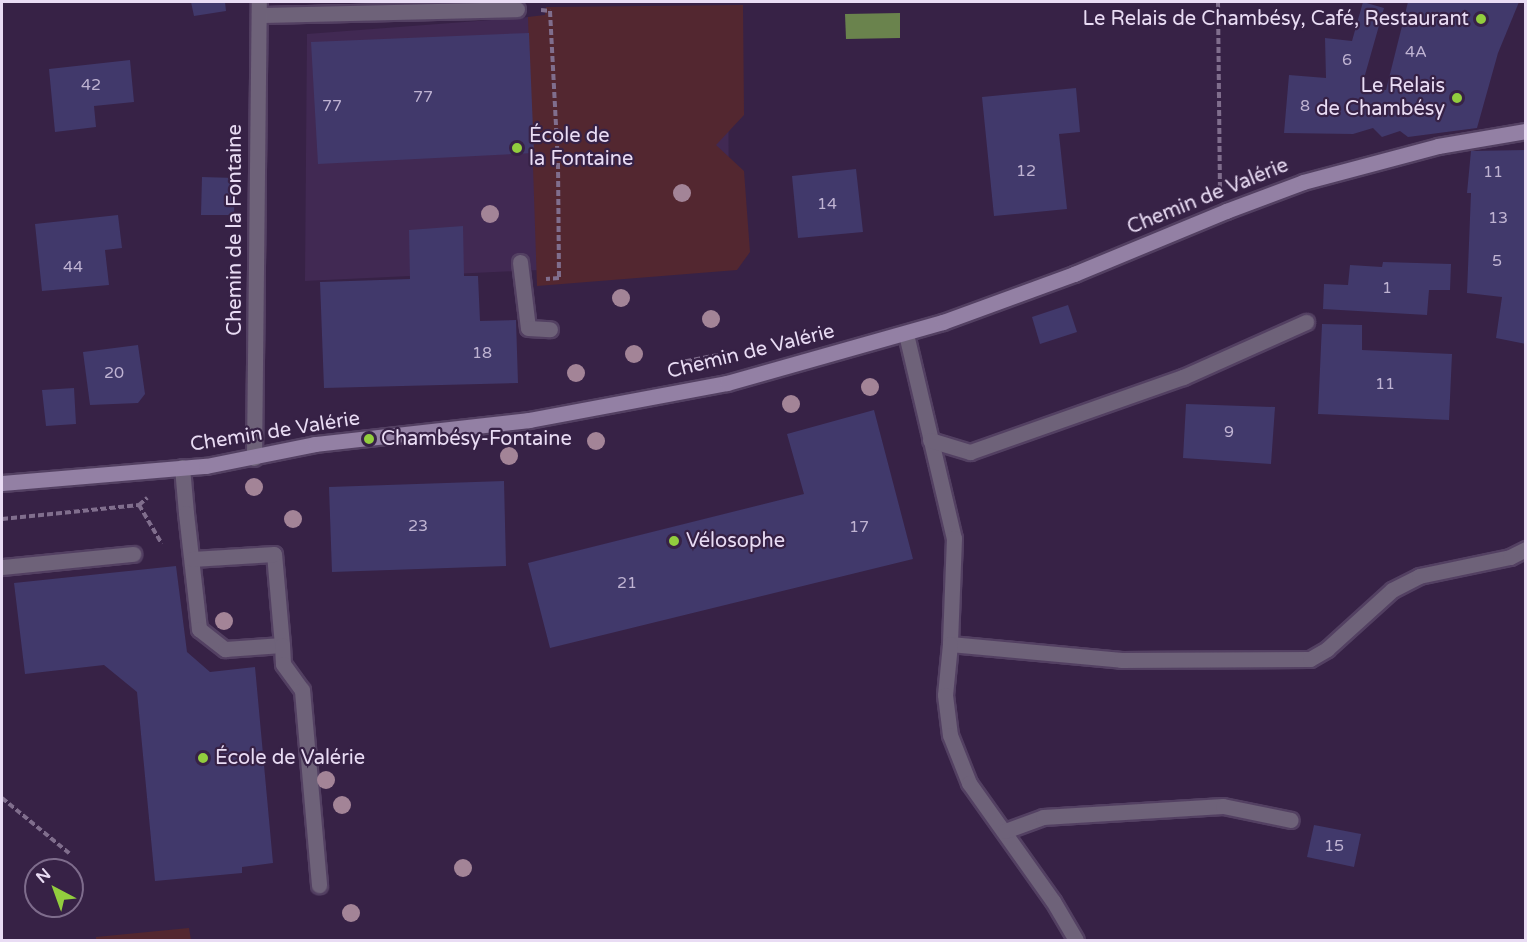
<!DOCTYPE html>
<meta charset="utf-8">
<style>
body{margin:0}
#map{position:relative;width:1527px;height:942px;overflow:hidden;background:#372246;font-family:"Varela Round",sans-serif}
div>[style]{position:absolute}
.built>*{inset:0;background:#412953}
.green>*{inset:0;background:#532730}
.water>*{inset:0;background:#6a834d}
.building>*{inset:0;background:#41396b}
.path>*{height:4px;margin-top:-2px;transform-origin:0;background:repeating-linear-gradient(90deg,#806e8d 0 6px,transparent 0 9px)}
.roads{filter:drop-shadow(2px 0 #534062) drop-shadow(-2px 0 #534062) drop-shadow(0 2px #534062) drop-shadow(0 -2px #534062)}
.lane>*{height:15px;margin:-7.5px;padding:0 7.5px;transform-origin:7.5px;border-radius:7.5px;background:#6e6279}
.street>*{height:15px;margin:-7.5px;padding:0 7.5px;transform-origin:7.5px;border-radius:7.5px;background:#6e6279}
.secondary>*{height:15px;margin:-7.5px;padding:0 7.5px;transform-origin:7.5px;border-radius:7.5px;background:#9380a4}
.trees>*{width:18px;height:18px;margin:-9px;border-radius:50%;background:#a38497}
.dots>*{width:16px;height:16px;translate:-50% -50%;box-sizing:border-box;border:3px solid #372246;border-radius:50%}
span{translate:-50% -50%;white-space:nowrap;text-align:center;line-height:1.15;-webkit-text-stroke:4.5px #372246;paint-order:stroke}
.number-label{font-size:16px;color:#bfb3d2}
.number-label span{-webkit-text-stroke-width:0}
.poi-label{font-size:20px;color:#e9dcf4}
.right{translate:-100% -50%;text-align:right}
.left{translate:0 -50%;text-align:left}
.street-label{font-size:20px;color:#e9dcf4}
.frame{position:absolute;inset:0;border:3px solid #e9dcf4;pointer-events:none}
.north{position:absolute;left:24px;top:858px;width:60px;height:60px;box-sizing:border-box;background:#372246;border:2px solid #7e6c8c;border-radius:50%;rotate:319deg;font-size:16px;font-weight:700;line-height:24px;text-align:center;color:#e9dcf4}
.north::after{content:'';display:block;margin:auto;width:21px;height:27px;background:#92cd3e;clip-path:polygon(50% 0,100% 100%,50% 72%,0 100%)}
</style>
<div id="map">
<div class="built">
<div style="clip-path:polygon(728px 12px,729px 261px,305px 281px,307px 34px,528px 17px)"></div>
</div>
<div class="green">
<div style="clip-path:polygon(743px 5px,744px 115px,716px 145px,744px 171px,750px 252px,737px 270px,537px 286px,528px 17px,545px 15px,546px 7px)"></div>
<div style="clip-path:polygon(189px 928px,191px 940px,96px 940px,96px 937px)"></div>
</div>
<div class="water">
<div style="clip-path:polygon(900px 13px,900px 38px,846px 39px,845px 14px)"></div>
</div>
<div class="building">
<div style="clip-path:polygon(191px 2px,225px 2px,226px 11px,194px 16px)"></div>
<div style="clip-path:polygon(1363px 2px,1384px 8px,1361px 89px,1386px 90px,1408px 2px,1519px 2px,1498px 53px,1477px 128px,1408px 137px,1400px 131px,1382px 137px,1373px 128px,1353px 134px,1284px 133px,1289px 75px,1326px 78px,1325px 38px,1352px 41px)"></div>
<div style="clip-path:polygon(529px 33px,534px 153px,318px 164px,311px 42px)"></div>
<div style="clip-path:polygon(130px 60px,134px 102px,94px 106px,96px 127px,55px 132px,49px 69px)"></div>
<div style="clip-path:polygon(1076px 88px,1080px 132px,1059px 134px,1067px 209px,994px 216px,982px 97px)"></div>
<div style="clip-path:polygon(1526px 150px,1526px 344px,1496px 338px,1502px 297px,1467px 293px,1471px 193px,1467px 193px,1471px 151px)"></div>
<div style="clip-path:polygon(856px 169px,863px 232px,798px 238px,792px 176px)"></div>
<div style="clip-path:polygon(202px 177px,235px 178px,234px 215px,201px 215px)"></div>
<div style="clip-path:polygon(118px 215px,122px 248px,105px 250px,109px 285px,42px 291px,35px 224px)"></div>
<div style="clip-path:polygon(463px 226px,464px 276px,478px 276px,480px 321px,516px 320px,518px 383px,324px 388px,320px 282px,410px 279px,409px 230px)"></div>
<div style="clip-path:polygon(1383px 262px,1451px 264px,1450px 290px,1429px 290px,1427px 315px,1323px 309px,1324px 284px,1348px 285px,1350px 265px,1382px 267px)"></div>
<div style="clip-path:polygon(1068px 305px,1077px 332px,1040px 344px,1032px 317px)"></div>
<div style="clip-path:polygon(1322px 324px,1362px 325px,1362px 350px,1452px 354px,1449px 420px,1318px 414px)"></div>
<div style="clip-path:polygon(138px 345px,145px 394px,138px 403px,90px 405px,83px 352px)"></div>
<div style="clip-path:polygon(74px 388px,76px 424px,46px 426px,42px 390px)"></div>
<div style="clip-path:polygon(1186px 404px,1275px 407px,1271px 464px,1183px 458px)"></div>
<div style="clip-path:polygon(874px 410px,913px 559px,550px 648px,528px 563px,804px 494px,787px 434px)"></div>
<div style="clip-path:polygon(504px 481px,506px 566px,332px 572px,329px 487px)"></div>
<div style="clip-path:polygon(176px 566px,187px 652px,210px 672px,255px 667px,273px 863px,242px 867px,242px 873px,155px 881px,137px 692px,104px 665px,25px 674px,14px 583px)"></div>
<div style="clip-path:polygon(1314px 825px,1361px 834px,1354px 867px,1307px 857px)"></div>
</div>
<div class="path">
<div style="left:1218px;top:2px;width:185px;rotate:89.4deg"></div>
<div style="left:541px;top:10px;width:9px;rotate:6deg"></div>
<div style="left:550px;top:11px;width:152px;rotate:87deg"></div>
<div style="left:558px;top:163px;width:115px;rotate:89.5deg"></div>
<div style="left:559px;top:278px;width:13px;rotate:176deg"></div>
<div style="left:677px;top:363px;width:52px;rotate:-11.1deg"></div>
<div style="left:139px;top:505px;width:45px;rotate:59.5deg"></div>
<div style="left:2px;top:519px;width:138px;rotate:-5.8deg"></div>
<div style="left:139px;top:505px;width:11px;rotate:-41deg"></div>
<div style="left:2px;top:798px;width:87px;rotate:39.4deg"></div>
</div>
<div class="roads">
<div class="lane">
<div style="left:520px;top:262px;width:66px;rotate:83.1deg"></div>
<div style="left:528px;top:328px;width:22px;rotate:3deg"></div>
<div style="left:906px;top:334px;width:210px;rotate:76.8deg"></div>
<div style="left:954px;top:538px;width:106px;rotate:92.2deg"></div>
<div style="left:950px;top:644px;width:172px;rotate:5.3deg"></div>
<div style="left:1121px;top:660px;width:189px;rotate:-0.3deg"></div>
<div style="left:1310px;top:659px;width:20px;rotate:-30deg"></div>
<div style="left:1327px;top:649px;width:88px;rotate:-42.2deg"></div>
<div style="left:1392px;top:590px;width:30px;rotate:-27deg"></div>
<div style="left:1419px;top:576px;width:93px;rotate:-11.8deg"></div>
<div style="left:1510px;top:557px;width:18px;rotate:-27deg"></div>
<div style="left:930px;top:440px;width:42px;rotate:16.7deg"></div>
<div style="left:970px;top:452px;width:226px;rotate:-19.4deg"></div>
<div style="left:1183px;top:377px;width:135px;rotate:-24.1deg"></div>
<div style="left:2px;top:567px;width:132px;rotate:-5.7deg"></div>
<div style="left:950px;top:644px;width:51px;rotate:95.6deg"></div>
<div style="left:945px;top:695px;width:40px;rotate:82.9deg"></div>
<div style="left:950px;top:735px;width:52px;rotate:68.4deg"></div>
<div style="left:969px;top:783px;width:145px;rotate:54.6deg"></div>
<div style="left:1053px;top:901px;width:45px;rotate:59.5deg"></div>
<div style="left:1005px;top:831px;width:40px;rotate:-20.2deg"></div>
<div style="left:1043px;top:817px;width:180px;rotate:-3.5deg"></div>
<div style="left:1223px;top:806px;width:69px;rotate:11.6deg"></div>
</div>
<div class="street">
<div style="left:259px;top:15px;width:258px;rotate:-1.3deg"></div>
<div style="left:254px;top:458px;width:456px;rotate:-89.4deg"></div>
<div style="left:182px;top:467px;width:46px;rotate:85deg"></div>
<div style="left:186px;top:513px;width:117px;rotate:83.6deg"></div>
<div style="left:199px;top:629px;width:33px;rotate:38deg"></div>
<div style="left:225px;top:649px;width:57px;rotate:-4deg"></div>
<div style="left:282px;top:645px;width:91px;rotate:-95deg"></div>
<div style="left:274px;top:554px;width:82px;rotate:176.5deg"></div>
<div style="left:282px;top:645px;width:19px;rotate:87deg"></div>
<div style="left:283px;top:664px;width:32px;rotate:54deg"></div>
<div style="left:302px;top:690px;width:196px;rotate:85deg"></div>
</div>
<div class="secondary">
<div style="left:2px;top:483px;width:205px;rotate:-4.8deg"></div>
<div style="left:206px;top:466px;width:111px;rotate:-11.4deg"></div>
<div style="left:315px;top:444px;width:215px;rotate:-6.4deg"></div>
<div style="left:529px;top:420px;width:201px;rotate:-10.6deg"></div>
<div style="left:727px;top:383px;width:224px;rotate:-15.8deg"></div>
<div style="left:943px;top:322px;width:140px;rotate:-20.1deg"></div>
<div style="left:1074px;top:274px;width:165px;rotate:-22.5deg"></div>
<div style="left:1226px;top:211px;width:82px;rotate:-20.6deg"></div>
<div style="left:1303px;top:182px;width:140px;rotate:-14.9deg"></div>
<div style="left:1438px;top:146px;width:89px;rotate:-9.7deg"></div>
</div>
</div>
<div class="trees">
<div style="left:682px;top:193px"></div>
<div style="left:490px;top:214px"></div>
<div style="left:621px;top:298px"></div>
<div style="left:711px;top:319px"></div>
<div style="left:634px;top:354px"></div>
<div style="left:576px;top:373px"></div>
<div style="left:870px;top:387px"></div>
<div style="left:791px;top:404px"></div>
<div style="left:596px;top:441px"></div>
<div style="left:509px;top:456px"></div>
<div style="left:254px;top:487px"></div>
<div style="left:293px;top:519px"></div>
<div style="left:224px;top:621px"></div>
<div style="left:326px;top:780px"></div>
<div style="left:342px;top:805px"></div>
<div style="left:463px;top:868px"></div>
<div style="left:351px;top:913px"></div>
</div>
<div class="dots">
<div style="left:1481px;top:19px;background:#92cd3e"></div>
<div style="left:1457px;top:98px;background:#92cd3e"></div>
<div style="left:517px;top:148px;background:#92cd3e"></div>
<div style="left:369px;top:439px;background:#92cd3e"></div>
<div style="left:674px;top:541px;background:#92cd3e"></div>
<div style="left:203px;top:758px;background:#92cd3e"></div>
</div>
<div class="number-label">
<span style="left:1416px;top:52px">4A</span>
<span style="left:1347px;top:60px">6</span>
<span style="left:91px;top:85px">42</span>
<span style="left:423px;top:97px">77</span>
<span style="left:332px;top:106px">77</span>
<span style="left:1305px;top:106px">8</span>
<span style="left:1026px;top:171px">12</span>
<span style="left:1493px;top:172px">11</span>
<span style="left:827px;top:204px">14</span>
<span style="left:1498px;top:218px">13</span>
<span style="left:1497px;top:261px">5</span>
<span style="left:73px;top:267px">44</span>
<span style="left:1387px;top:288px">1</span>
<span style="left:482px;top:353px">18</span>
<span style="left:114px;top:373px">20</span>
<span style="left:1385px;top:384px">11</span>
<span style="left:1229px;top:432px">9</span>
<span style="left:418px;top:526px">23</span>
<span style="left:859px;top:527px">17</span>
<span style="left:627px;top:583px">21</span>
<span style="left:1334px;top:846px">15</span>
</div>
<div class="poi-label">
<span class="right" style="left:1469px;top:19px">Le Relais de Chambésy, Café, Restaurant</span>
<span class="right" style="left:1445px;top:98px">Le Relais<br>de Chambésy</span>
<span class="left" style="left:529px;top:148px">École de<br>la Fontaine</span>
<span class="left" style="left:381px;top:439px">Chambésy-Fontaine</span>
<span class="left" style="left:686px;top:541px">Vélosophe</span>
<span class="left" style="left:215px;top:758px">École de Valérie</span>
</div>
<div class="street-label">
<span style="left:1208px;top:197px;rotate:-22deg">Chemin de Valérie</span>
<span style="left:235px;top:230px;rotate:-90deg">Chemin de la Fontaine</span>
<span style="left:751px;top:352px;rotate:-14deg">Chemin de Valérie</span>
<span style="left:275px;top:432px;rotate:-9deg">Chemin de Valérie</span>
</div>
<div class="frame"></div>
<div class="north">N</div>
</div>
